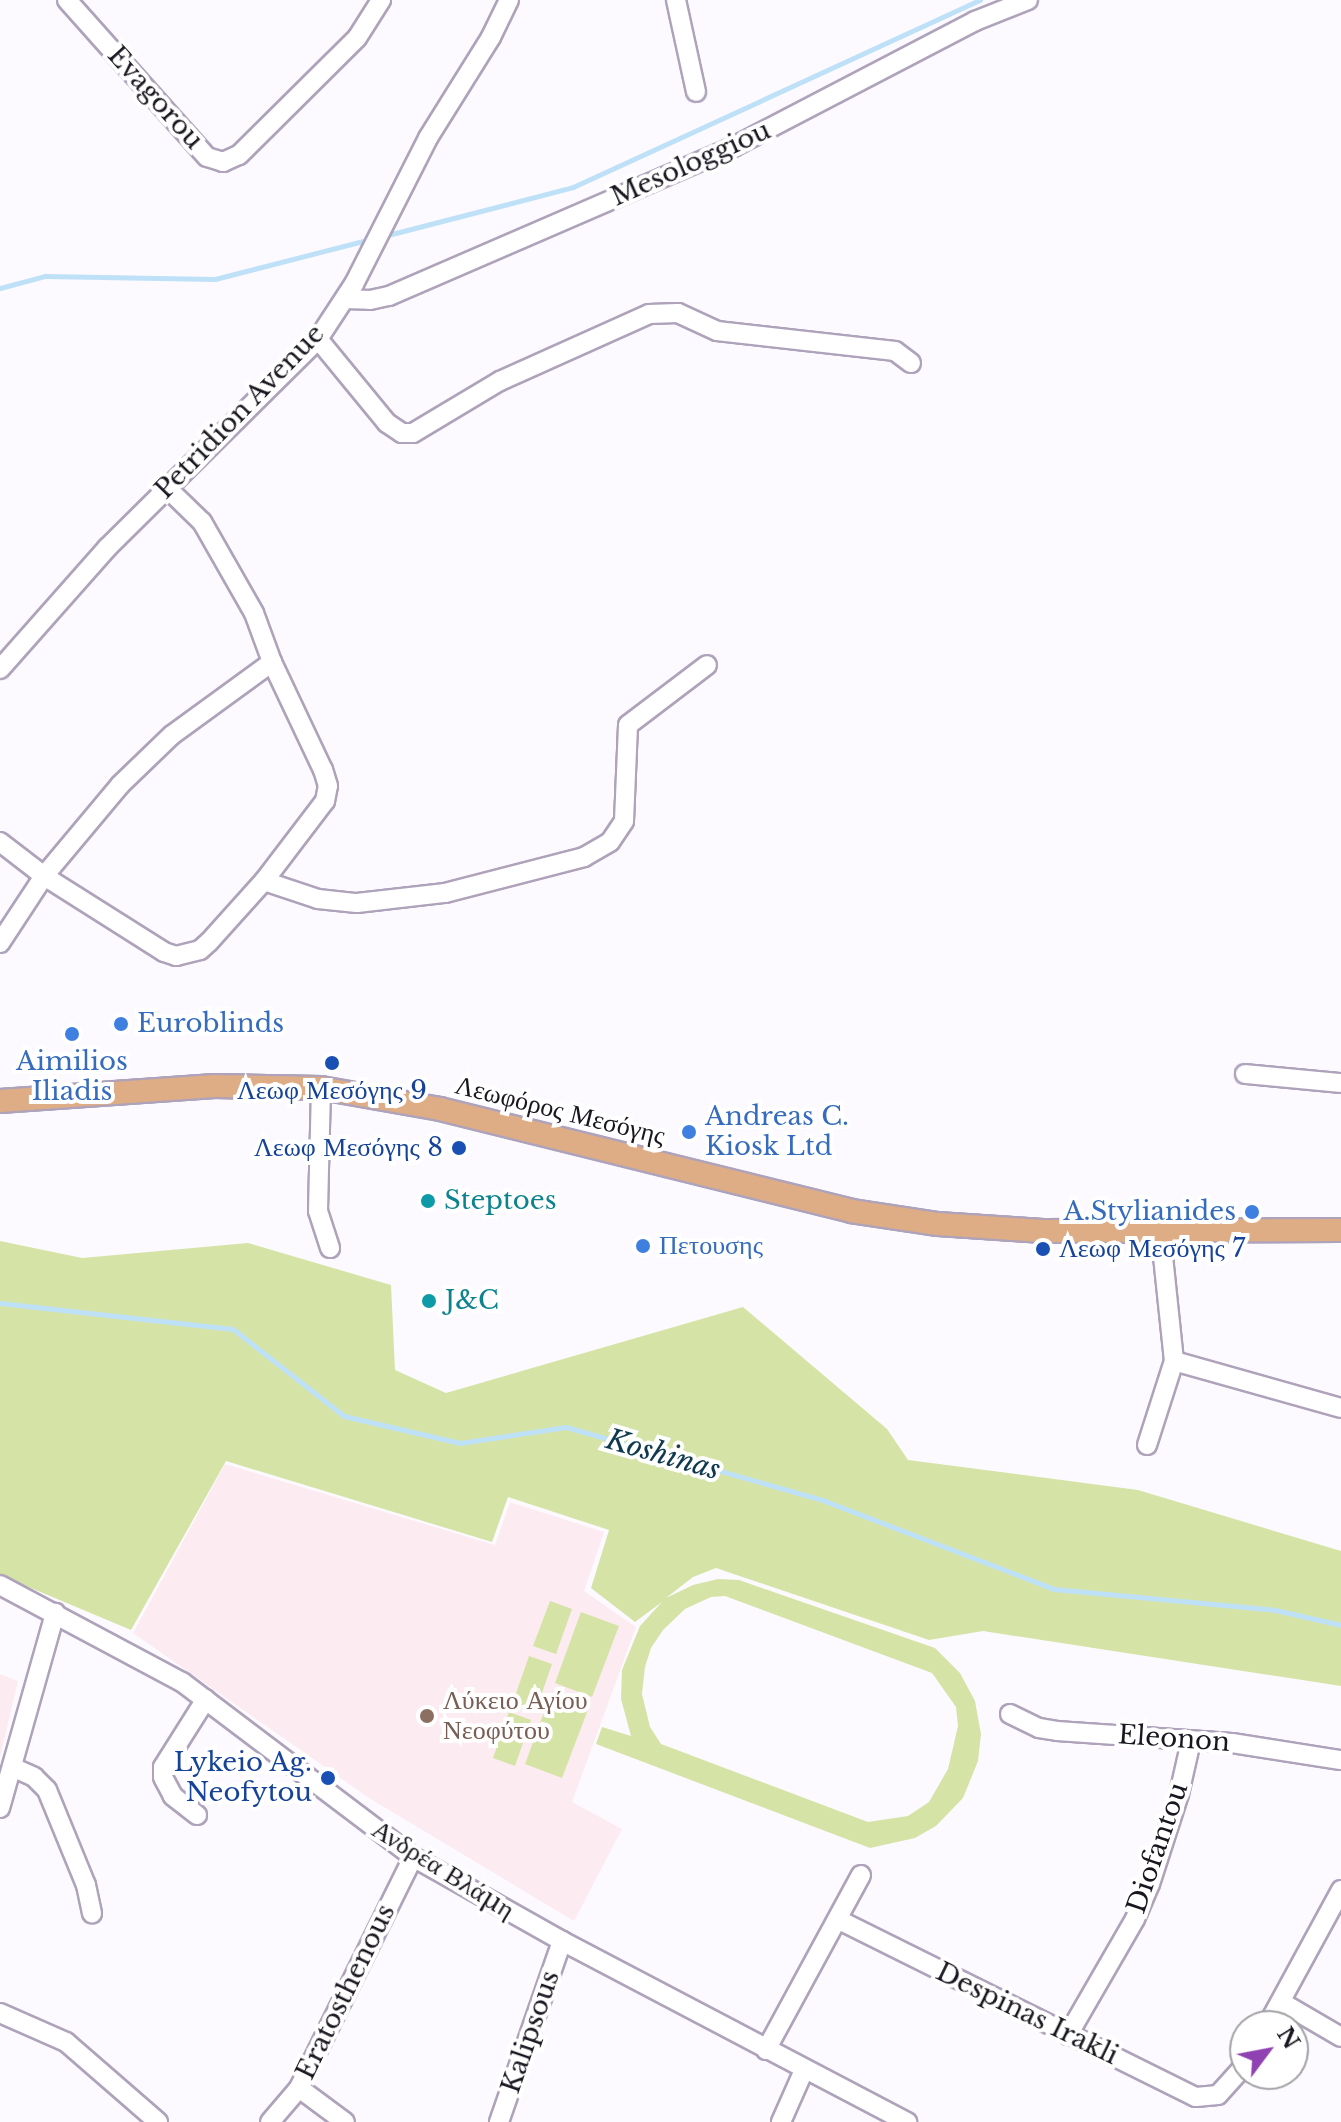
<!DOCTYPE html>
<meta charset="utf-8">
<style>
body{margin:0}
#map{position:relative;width:1341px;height:2122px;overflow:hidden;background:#fcfaff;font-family:"Libre Baskerville",serif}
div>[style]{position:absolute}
.education>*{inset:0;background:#fcecf1}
.green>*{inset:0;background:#d5e3a6}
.stream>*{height:5px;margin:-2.5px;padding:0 2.5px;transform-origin:2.5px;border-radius:2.5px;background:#bfe1f8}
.roads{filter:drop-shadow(2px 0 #aea3ba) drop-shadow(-2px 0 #aea3ba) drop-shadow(0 2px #aea3ba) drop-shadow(0 -2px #aea3ba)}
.minor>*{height:18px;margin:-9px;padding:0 9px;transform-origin:9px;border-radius:9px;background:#fff}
.major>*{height:22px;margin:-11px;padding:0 11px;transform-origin:11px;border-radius:11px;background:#dead86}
.dots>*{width:22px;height:22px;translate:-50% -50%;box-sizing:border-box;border:4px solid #fff;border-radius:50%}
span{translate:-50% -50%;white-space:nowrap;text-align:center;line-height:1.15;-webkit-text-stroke:8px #fff;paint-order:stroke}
.street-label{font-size:26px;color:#1a161f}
.shop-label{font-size:26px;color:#366cbe}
.left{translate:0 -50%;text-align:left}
.right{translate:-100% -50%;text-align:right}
.transit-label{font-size:26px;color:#164399}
.culture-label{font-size:26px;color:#0d838f}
.education-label{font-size:26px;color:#785e54}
.water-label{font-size:28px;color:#0f394f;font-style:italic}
.north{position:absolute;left:1229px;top:2010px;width:80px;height:80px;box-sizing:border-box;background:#fff;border:2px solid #a3a2a5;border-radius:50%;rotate:58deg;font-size:22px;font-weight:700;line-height:32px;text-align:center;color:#1a161f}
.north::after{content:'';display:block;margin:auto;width:28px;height:36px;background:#9142b2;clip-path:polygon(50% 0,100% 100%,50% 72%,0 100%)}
</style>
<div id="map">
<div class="education">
<div style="clip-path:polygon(225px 1464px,495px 1545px,510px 1502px,604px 1532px,584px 1591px,636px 1627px,572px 1802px,622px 1829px,574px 1921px,369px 1798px,133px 1633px)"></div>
<div style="clip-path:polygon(0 1674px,18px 1681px,0 1757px)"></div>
</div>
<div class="green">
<div style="clip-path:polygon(evenodd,0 1241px,82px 1258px,248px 1243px,391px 1285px,395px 1370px,446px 1393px,743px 1307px,887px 1429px,908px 1460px,1138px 1490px,1341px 1551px,1341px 1686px,983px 1631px,929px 1640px,716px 1568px,693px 1577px,666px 1598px,693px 1585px,718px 1579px,739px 1580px,935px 1648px,960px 1673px,975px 1701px,981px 1734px,978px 1761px,963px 1798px,936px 1826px,915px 1838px,870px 1848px,596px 1744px,602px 1727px,631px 1736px,621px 1699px,622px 1670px,640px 1626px,662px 1602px,635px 1622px,591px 1588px,609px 1530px,508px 1497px,492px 1542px,226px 1461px,131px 1630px,0 1575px,0 1241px,725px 1596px,932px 1673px,956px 1707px,958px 1726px,948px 1769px,929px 1802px,908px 1816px,868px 1822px,661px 1744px,650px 1727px,642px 1694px,645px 1667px,651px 1648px,663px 1630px,685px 1609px,711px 1597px,725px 1596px)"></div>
<div style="clip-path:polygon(550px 1601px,572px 1609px,556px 1654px,533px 1646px)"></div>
<div style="clip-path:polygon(581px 1612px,619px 1626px,592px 1697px,555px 1683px)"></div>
<div style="clip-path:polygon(529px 1656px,552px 1664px,536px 1710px,513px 1702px)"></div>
<div style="clip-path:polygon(551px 1693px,589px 1707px,562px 1778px,525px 1764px)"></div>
<div style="clip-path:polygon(509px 1712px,531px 1720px,515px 1766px,493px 1758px)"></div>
</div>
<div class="stream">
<div style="left:384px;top:236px;width:195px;rotate:-14.5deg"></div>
<div style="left:573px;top:187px;width:448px;rotate:-24.7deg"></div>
<div style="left:0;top:288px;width:47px;rotate:-14.9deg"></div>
<div style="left:45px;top:276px;width:170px;rotate:1deg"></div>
<div style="left:215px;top:279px;width:161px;rotate:-14.4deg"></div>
<div style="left:0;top:1303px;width:234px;rotate:6.4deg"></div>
<div style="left:233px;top:1329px;width:141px;rotate:38.1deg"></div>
<div style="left:344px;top:1416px;width:119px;rotate:13.1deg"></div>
<div style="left:460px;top:1443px;width:107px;rotate:-8.6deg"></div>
<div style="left:566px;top:1427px;width:269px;rotate:15.9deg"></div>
<div style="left:825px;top:1501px;width:245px;rotate:21deg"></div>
<div style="left:1054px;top:1589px;width:222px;rotate:5.4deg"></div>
<div style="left:1275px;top:1610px;width:68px;rotate:12.8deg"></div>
</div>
<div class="roads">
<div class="minor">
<div style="left:67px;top:0;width:210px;rotate:48.3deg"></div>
<div style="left:207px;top:157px;width:17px;rotate:17deg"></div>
<div style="left:223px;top:162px;width:17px;rotate:-24deg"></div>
<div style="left:239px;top:155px;width:166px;rotate:-44.8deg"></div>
<div style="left:357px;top:38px;width:45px;rotate:-57.7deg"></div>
<div style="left:676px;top:0;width:94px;rotate:77.7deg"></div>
<div style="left:345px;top:299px;width:25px;rotate:2deg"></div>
<div style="left:370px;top:300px;width:19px;rotate:-12deg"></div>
<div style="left:389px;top:296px;width:377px;rotate:-23.4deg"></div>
<div style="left:735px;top:146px;width:271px;rotate:-27.5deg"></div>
<div style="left:975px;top:21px;width:57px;rotate:-21.6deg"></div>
<div style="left:318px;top:339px;width:109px;rotate:50.6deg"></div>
<div style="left:387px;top:423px;width:18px;rotate:34deg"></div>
<div style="left:402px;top:433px;width:11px"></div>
<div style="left:413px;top:433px;width:101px;rotate:-30.9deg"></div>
<div style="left:500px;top:381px;width:163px;rotate:-24.2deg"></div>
<div style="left:649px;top:314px;width:29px;rotate:-2deg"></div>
<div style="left:678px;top:313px;width:43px;rotate:24.8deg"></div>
<div style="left:717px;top:331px;width:179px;rotate:6.4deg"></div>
<div style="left:895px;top:351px;width:20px;rotate:37deg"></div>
<div style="left:0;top:669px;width:162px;rotate:-48.5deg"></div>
<div style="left:107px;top:548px;width:297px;rotate:-44.7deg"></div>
<div style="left:318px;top:339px;width:66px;rotate:-56.8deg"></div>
<div style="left:354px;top:284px;width:164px;rotate:-63.1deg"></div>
<div style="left:428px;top:138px;width:119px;rotate:-58deg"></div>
<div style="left:491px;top:37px;width:41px;rotate:-64.1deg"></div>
<div style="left:0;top:842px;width:56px;rotate:37.7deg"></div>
<div style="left:44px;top:876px;width:142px;rotate:32.3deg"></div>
<div style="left:164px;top:952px;width:13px;rotate:18deg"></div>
<div style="left:176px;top:956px;width:25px;rotate:-14deg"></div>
<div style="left:200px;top:950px;width:12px;rotate:-42deg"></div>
<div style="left:209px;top:942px;width:82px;rotate:-48deg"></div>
<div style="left:264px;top:881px;width:101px;rotate:-52.7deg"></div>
<div style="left:325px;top:801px;width:15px;rotate:-79deg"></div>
<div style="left:328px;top:786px;width:17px;rotate:-107deg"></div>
<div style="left:323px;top:770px;width:119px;rotate:-115.3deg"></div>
<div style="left:272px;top:662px;width:52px;rotate:-110.2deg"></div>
<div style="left:254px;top:613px;width:105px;rotate:-119.7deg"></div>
<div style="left:202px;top:522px;width:49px;rotate:-135.8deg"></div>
<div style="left:264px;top:881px;width:57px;rotate:18.4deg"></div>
<div style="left:318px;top:899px;width:39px;rotate:6deg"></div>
<div style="left:357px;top:903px;width:89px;rotate:-6.5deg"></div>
<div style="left:445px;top:893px;width:144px;rotate:-14.5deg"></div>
<div style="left:584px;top:857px;width:30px;rotate:-30deg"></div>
<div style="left:610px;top:842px;width:25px;rotate:-56deg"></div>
<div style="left:624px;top:821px;width:96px;rotate:-87.6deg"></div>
<div style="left:628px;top:725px;width:99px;rotate:-37.2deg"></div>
<div style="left:0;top:943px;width:80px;rotate:-56.7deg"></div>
<div style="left:44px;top:876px;width:119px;rotate:-50.1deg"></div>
<div style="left:120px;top:785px;width:72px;rotate:-43.9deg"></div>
<div style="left:172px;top:735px;width:124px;rotate:-36.1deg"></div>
<div style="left:1245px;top:1074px;width:96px;rotate:5.4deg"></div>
<div style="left:321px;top:1088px;width:123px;rotate:91.4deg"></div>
<div style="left:318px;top:1211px;width:39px;rotate:72deg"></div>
<div style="left:1174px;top:1361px;width:173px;rotate:15.7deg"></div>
<div style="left:1147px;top:1445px;width:88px;rotate:-72.2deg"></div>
<div style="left:1174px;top:1361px;width:134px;rotate:-96deg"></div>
<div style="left:0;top:1585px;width:206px;rotate:28.1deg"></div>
<div style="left:182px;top:1682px;width:290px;rotate:37.1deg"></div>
<div style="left:413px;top:1857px;width:171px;rotate:29.4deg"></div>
<div style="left:562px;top:1941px;width:390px;rotate:27.7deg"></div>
<div style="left:1010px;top:1714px;width:32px;rotate:26deg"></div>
<div style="left:1039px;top:1728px;width:18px;rotate:9deg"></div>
<div style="left:1057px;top:1731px;width:175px;rotate:3.9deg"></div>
<div style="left:1232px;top:1743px;width:110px;rotate:8.9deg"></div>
<div style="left:12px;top:1767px;width:24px;rotate:24deg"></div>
<div style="left:34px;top:1777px;width:18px;rotate:45deg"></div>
<div style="left:47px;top:1790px;width:103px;rotate:67.7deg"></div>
<div style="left:86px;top:1885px;width:29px;rotate:78deg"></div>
<div style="left:0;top:1808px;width:203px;rotate:-74.2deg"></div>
<div style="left:197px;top:1815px;width:31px;rotate:-142deg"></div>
<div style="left:173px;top:1796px;width:21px;rotate:-118deg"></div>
<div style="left:163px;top:1777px;width:10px;rotate:-90deg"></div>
<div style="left:163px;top:1767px;width:80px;rotate:-57.7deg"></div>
<div style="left:839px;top:1920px;width:398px;rotate:26.4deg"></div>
<div style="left:1196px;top:2097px;width:22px;rotate:-5deg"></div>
<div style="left:1218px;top:2095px;width:40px;rotate:-48deg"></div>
<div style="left:1281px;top:2002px;width:69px;rotate:30.3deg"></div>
<div style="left:0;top:2013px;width:72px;rotate:23.7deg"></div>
<div style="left:66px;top:2042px;width:122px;rotate:41deg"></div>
<div style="left:1267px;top:2026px;width:155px;rotate:-61.4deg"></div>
<div style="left:1068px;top:2035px;width:134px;rotate:-60deg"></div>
<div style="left:1135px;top:1919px;width:38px;rotate:-67deg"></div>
<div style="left:1150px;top:1884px;width:95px;rotate:-72.1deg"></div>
<div style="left:1179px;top:1794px;width:54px;rotate:-77.2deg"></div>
<div style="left:766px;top:2050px;width:199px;rotate:-61.5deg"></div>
<div style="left:299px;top:2088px;width:57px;rotate:36.5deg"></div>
<div style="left:270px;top:2122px;width:45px;rotate:-49.5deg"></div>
<div style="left:299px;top:2088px;width:258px;rotate:-63.7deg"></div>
<div style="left:499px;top:2122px;width:192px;rotate:-70.8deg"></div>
<div style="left:781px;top:2122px;width:57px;rotate:-66.1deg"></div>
</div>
<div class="major">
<div style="left:0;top:1101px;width:215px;rotate:-4deg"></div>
<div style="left:214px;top:1086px;width:107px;rotate:1.1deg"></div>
<div style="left:321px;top:1088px;width:121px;rotate:10deg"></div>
<div style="left:440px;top:1109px;width:423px;rotate:13.9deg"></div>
<div style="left:851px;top:1211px;width:88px;rotate:8.5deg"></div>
<div style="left:938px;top:1224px;width:105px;rotate:3.8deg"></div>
<div style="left:1043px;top:1231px;width:298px;rotate:-0.2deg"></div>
</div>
</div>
<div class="dots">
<div style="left:121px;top:1024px;background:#3f7fe0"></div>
<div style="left:72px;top:1034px;background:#3f7fe0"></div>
<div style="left:332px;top:1063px;background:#1a4fb4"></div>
<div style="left:689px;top:1132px;background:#3f7fe0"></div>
<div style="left:459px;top:1148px;background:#1a4fb4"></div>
<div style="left:428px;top:1201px;background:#0f9aa8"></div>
<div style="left:1252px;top:1212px;background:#3f7fe0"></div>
<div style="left:643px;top:1246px;background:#3f7fe0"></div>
<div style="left:1043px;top:1249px;background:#1a4fb4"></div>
<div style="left:429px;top:1301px;background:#0f9aa8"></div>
<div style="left:427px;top:1716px;background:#8d6e63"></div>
<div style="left:328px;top:1778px;background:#1a4fb4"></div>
</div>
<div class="street-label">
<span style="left:155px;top:98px;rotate:48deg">Evagorou</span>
<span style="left:691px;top:164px;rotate:-24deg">Mesologgiou</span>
<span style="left:240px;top:412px;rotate:-46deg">Petridion Avenue</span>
<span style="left:560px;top:1111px;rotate:14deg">Λεωφόρος Μεσόγης</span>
<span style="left:1174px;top:1739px;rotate:4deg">Eleonon</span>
<span style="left:1158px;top:1848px;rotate:-71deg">Diofantou</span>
<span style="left:443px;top:1870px;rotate:32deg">Ανδρέα Βλάμη</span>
<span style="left:346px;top:1992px;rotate:-64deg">Eratosthenous</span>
<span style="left:1027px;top:2014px;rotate:26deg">Despinas Irakli</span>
<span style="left:531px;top:2032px;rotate:-71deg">Kalipsous</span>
</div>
<div class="shop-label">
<span class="left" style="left:137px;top:1024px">Euroblinds</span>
<span style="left:72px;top:1077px">Aimilios<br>Iliadis</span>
<span class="left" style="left:705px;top:1132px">Andreas C.<br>Kiosk Ltd</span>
<span class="right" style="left:1236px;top:1212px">A.Stylianides</span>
<span class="left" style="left:659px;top:1246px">Πετουσης</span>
</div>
<div class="transit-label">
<span style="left:332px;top:1091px">Λεωφ Μεσόγης 9</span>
<span class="right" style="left:443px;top:1148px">Λεωφ Μεσόγης 8</span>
<span class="left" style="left:1059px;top:1249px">Λεωφ Μεσόγης 7</span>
<span class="right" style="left:312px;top:1778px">Lykeio Ag.<br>Neofytou</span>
</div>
<div class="culture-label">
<span class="left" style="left:444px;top:1201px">Steptoes</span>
<span class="left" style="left:445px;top:1301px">J&amp;C</span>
</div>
<div class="education-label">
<span class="left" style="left:443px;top:1716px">Λύκειο Αγίου<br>Νεοφύτου</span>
</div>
<div class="water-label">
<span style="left:663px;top:1455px;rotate:16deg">Koshinas</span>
</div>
<div class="north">N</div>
</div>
